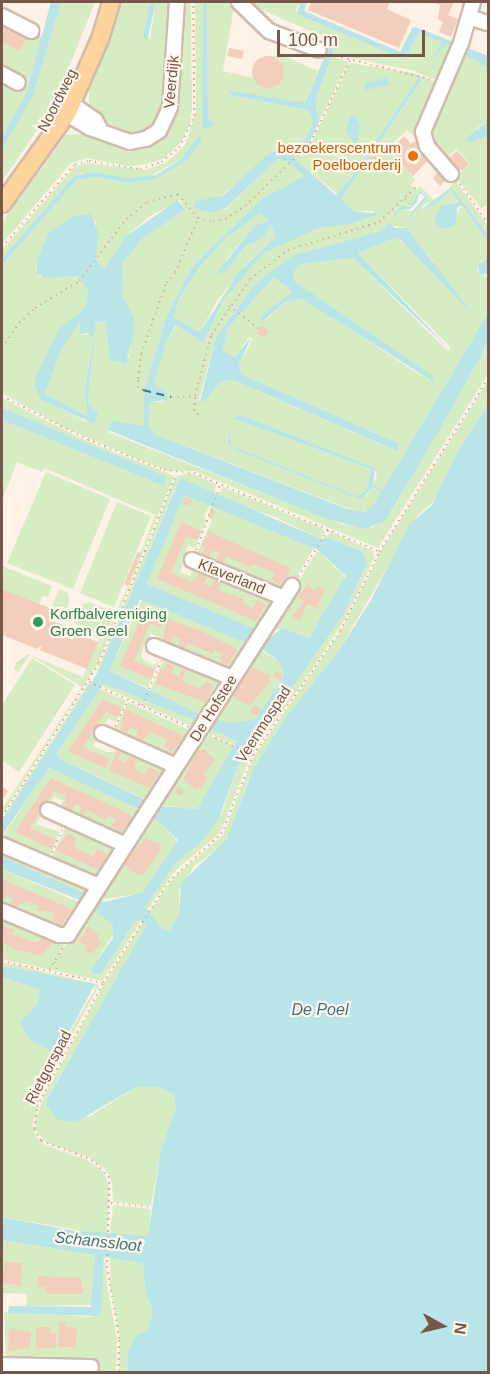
<!DOCTYPE html>
<style>
body{margin:0}
#map{position:relative;width:490px;height:1374px;overflow:hidden;background:#fdf2e5;font-family:Arial,sans-serif}
div>[style]{position:absolute}
.green>*{inset:0;background:#d6ecc3}
.water>*{inset:0;background:#b9e4e8}
.ferry>*{height:1.5px;margin-top:-0.75px;transform-origin:0;background:repeating-linear-gradient(90deg,#3c767d 0 8px,transparent 0 14px)}
.building>*{inset:0;background:#f4cebc}
.round{border-radius:50%}
.path>*{height:1.5px;margin-top:-0.75px;transform-origin:0;background:repeating-linear-gradient(90deg,#d9b19f 0 1.5px,transparent 0 6px)}
.roads{filter:drop-shadow(2px 0 #d1bbad) drop-shadow(-2px 0 #d1bbad) drop-shadow(0 2px #d1bbad) drop-shadow(0 -2px #d1bbad)}
.minor>*{height:14px;margin:-7px;padding:0 7px;transform-origin:7px;border-radius:7px;background:#fff}
.major>*{height:16px;margin:-8px;padding:0 8px;transform-origin:8px;border-radius:8px;background:#fed39c}
.dots>*{width:16px;height:16px;translate:-50% -50%;box-sizing:border-box;border:3px solid #fff6ec;border-radius:50%}
span{translate:-50% -50%;white-space:nowrap;text-align:center;line-height:1.15;-webkit-text-stroke:4.5px #fff6ec;paint-order:stroke}
.street-label{font-size:15px;color:#775749}
.food-label{font-size:15px;color:#c56008}
.right{translate:-100% -50%;text-align:right}
.leisure-label{font-size:15px;color:#27864d}
.left{translate:0 -50%;text-align:left}
.water-label{font-size:16px;color:#3c767d;font-style:italic}
.frame{position:absolute;inset:0;border:3px solid #775749;pointer-events:none}
.north{position:absolute;left:412px;top:1296px;width:60px;height:60px;-webkit-text-stroke:4px #fff6ec;paint-order:stroke;rotate:98deg;font-size:16px;font-weight:700;line-height:24px;text-align:center;color:#775749}
.north::after{content:'';display:block;margin:auto;width:21px;height:27px;background:#775749;clip-path:polygon(50% 0,100% 100%,50% 72%,0 100%)}
.scale{position:absolute;left:277px;top:30px;width:148px;height:27px;box-sizing:border-box;border:3px solid #775749;border-top:0;padding-left:8px;font-size:18px;line-height:21px;white-space:nowrap;color:#775749;-webkit-text-stroke:4px #fff6ec;paint-order:stroke}
</style>
<div id="map">
<div class="green">
<div style="clip-path:polygon(61px 2px,95px 2px,54px 105px,2px 182px,2px 150px,33px 96px)"></div>
<div style="clip-path:polygon(117px 2px,150px 2px,143px 37px,150px 39px,156px 2px,173px 2px,163px 109px,155px 124px,141px 133px,128px 133px,104px 122px,89px 103px,89px 91px)"></div>
<div style="clip-path:polygon(182px 2px,191px 2px,192px 107px,190px 124px,181px 142px,165px 158px,144px 165px,128px 166px,86px 158px,70px 164px,2px 244px,2px 222px,66px 135px,92px 133px,116px 145px,135px 148px,153px 144px,170px 129px,178px 103px)"></div>
<div style="clip-path:polygon(evenodd,195px 2px,203px 2px,203px 128px,208px 129px,215px 122px,208px 118px,207px 2px,235px 2px,223px 71px,254px 78px,269px 88px,281px 82px,284px 70px,279px 60px,268px 56px,284px 56px,318px 71px,304px 104px,228px 90px,233px 96px,309px 110px,313px 122px,306px 138px,291px 153px,274px 151px,218px 199px,195px 201px,207px 211px,226px 209px,278px 159px,289px 162px,304px 176px,263px 198px,192px 267px,166px 318px,144px 391px,144px 426px,112px 421px,108px 432px,341px 524px,372px 528px,391px 513px,488px 342px,488px 374px,378px 548px,195px 471px,169px 471px,133px 457px,63px 427px,2px 393px,2px 265px,77px 180px,97px 177px,129px 183px,156px 179px,189px 159px,200px 143px,198px 137px,180px 160px,148px 177px,130px 178px,90px 172px,78px 174px,2px 259px,2px 250px,75px 166px,89px 163px,145px 170px,167px 162px,185px 145px,196px 111px,195px 2px,180px 200px,185px 210px,142px 239px,122px 264px,123px 299px,134px 323px,129px 358px,110px 360px,105px 321px,96px 322px,88px 395px,88px 403px,98px 413px,86px 422px,39px 397px,40px 366px,60px 329px,86px 307px,88px 292px,79px 276px,40px 277px,36px 267px,40px 251px,96px 221px,96px 260px,104px 269px,125px 237px,150px 216px,180px 200px)"></div>
<div style="clip-path:polygon(244px 2px,300px 2px,295px 11px,405px 58px,417px 32px,442px 42px,432px 62px,446px 44px,457px 48px,438px 81px,414px 71px,333px 54px,338px 39px,333px 37px,327px 52px,320px 49px,324px 37px)"></div>
<div style="clip-path:polygon(2px 21px,32px 38px,34px 34px,42px 37px,26px 94px,2px 137px)"></div>
<div style="clip-path:polygon(463px 51px,488px 68px,488px 121px,477px 128px,477px 138px,488px 136px,488px 204px,481px 208px,456px 177px,470px 164px,457px 149px,448px 156px,444px 152px,437px 156px,427px 131px)"></div>
<div style="clip-path:polygon(332px 56px,348px 62px,319px 122px,315px 102px)"></div>
<div style="clip-path:polygon(evenodd,349px 63px,414px 73px,439px 84px,421px 142px,407px 130px,390px 146px,415px 180px,411px 185px,417px 190px,420px 186px,435px 201px,424px 204px,420px 213px,451px 190px,460px 202px,451px 203px,435px 216px,447px 229px,462px 205px,488px 242px,488px 257px,480px 262px,477px 270px,488px 278px,488px 313px,383px 491px,373px 485px,377px 475px,374px 468px,243px 416px,236px 419px,371px 469px,366px 491px,357px 496px,232px 446px,227px 427px,227px 440px,236px 450px,357px 498px,366px 496px,372px 487px,382px 492px,372px 509px,360px 513px,154px 434px,149px 426px,150px 402px,164px 402px,154px 385px,167px 339px,177px 325px,203px 343px,224px 299px,265px 252px,296px 235px,327px 225px,366px 219px,375px 211px,354px 211px,341px 199px,422px 79px,419px 77px,339px 195px,293px 158px,312px 142px,349px 63px,420px 190px,428px 198px,399px 225px,412px 211px,403px 209px,414px 202px,420px 190px,349px 63px,388px 225px,406px 228px,435px 263px,395px 238px,358px 253px,450px 347px,448px 351px,353px 258px,301px 264px,294px 271px,294px 281px,431px 382px,300px 297px,285px 302px,265px 321px,267px 311px,292px 292px,274px 277px,228px 328px,223px 351px,235px 357px,249px 337px,252px 339px,238px 369px,241px 374px,398px 443px,396px 451px,233px 380px,220px 382px,201px 402px,199px 400px,216px 337px,257px 282px,292px 256px,381px 231px,388px 225px)"></div>
<div style="clip-path:polygon(455px 180px,488px 226px,488px 237px,450px 187px)"></div>
<div style="clip-path:polygon(260px 213px,269px 220px,254px 226px,224px 262px,238px 257px,245px 246px,264px 238px,270px 224px,276px 236px,248px 262px,217px 301px,200px 332px,174px 318px,179px 300px,199px 268px,227px 237px)"></div>
<div style="clip-path:polygon(77px 322px,82px 323px,81px 335px,93px 334px,85px 391px,89px 416px,45px 394px,61px 350px)"></div>
<div style="clip-path:polygon(488px 381px,488px 404px,456px 455px,436px 499px,417px 516px,338px 652px,262px 754px,247px 782px,231px 832px,222px 845px,194px 866px,179px 891px,179px 916px,170px 930px,162px 929px,148px 914px,173px 878px,223px 835px,253px 758px,341px 631px,380px 552px)"></div>
<div style="clip-path:polygon(2px 398px,82px 439px,174px 476px,98px 663px,2px 815px,2px 809px,82px 687px,30px 655px,18px 672px,14px 669px,16px 663px,28px 654px,83px 677px,101px 634px,74px 623px,81px 605px,89px 602px,114px 612px,92px 664px,128px 586px,155px 515px,44px 468px,42px 472px,17px 462px,2px 500px,2px 420px,164px 486px,167px 478px,2px 408px)"></div>
<div style="clip-path:polygon(46px 472px,110px 499px,73px 589px,7px 563px)"></div>
<div style="clip-path:polygon(190px 473px,216px 484px,214px 495px,179px 479px,98px 672px,93px 682px,176px 476px)"></div>
<div style="clip-path:polygon(223px 487px,323px 529px,325px 533px,321px 539px,277px 518px,217px 496px)"></div>
<div style="clip-path:polygon(187px 495px,210px 504px,204px 518px,207px 520px,195px 548px,188px 545px,180px 572px,190px 576px,193px 567px,272px 599px,254px 634px,147px 584px,183px 496px)"></div>
<div style="clip-path:polygon(117px 502px,151px 516px,114px 607px,80px 593px)"></div>
<div style="clip-path:polygon(212px 505px,314px 548px,293px 583px,278px 589px,197px 554px,212px 520px,208px 517px)"></div>
<div style="clip-path:polygon(331px 532px,373px 551px,374px 558px,346px 617px,317px 662px,254px 751px,244px 749px,343px 615px,366px 567px,363px 552px,329px 538px,323px 540px)"></div>
<div style="clip-path:polygon(318px 550px,346px 578px,309px 638px,282px 628px,264px 636px)"></div>
<div style="clip-path:polygon(2px 566px,52px 586px,48px 597px,43px 596px,39px 604px,2px 589px)"></div>
<div style="clip-path:polygon(59px 589px,67px 592px,70px 600px,64px 614px,51px 609px)"></div>
<div style="clip-path:polygon(142px 599px,244px 642px,249px 640px,228px 669px,150px 633px,149px 647px,144px 646px,141px 654px,143px 660px,154px 665px,159px 660px,148px 688px,110px 671px)"></div>
<div style="clip-path:polygon(257px 648px,279px 661px,284px 675px,256px 720px,232px 723px,211px 719px,217px 709px,222px 712px,226px 705px,222px 702px)"></div>
<div style="clip-path:polygon(32px 658px,75px 685px,19px 772px,2px 760px,2px 705px)"></div>
<div style="clip-path:polygon(164px 659px,218px 680px,219px 686px,201px 715px,150px 692px)"></div>
<div style="clip-path:polygon(103px 682px,107px 683px,197px 721px,193px 727px,100px 685px)"></div>
<div style="clip-path:polygon(88px 684px,91px 684px,2px 821px,2px 819px)"></div>
<div style="clip-path:polygon(98px 688px,126px 701px,116px 722px,108px 718px,93px 746px,106px 752px,114px 752px,117px 747px,164px 768px,147px 800px,58px 758px,57px 754px)"></div>
<div style="clip-path:polygon(128px 702px,191px 731px,176px 755px,167px 756px,115px 730px)"></div>
<div style="clip-path:polygon(206px 727px,236px 740px,235px 745px,204px 731px)"></div>
<div style="clip-path:polygon(202px 733px,235px 746px,197px 809px,156px 805px)"></div>
<div style="clip-path:polygon(243px 751px,250px 757px,220px 833px,174px 872px,146px 912px,145px 907px,175px 864px,202px 841px,222px 813px)"></div>
<div style="clip-path:polygon(48px 769px,51px 769px,143px 806px,127px 833px,119px 836px,59px 808px,63px 801px,54px 796px,36px 824px,60px 832px,49px 857px,2px 837px)"></div>
<div style="clip-path:polygon(151px 812px,177px 841px,142px 893px,94px 901px,109px 878px,114px 880px,118px 873px,114px 870px)"></div>
<div style="clip-path:polygon(66px 826px,112px 846px,113px 851px,97px 876px,51px 859px)"></div>
<div style="clip-path:polygon(2px 852px,85px 888px,88px 892px,86px 895px,2px 856px)"></div>
<div style="clip-path:polygon(2px 869px,76px 901px,82px 901px,65px 927px,56px 927px,2px 904px)"></div>
<div style="clip-path:polygon(90px 907px,113px 925px,114px 933px,91px 969px,92px 974px,101px 974px,134px 923px,141px 921px,102px 981px,2px 959px,2px 917px,66px 941px,56px 960px)"></div>
<div style="clip-path:polygon(143px 922px,146px 927px,47px 1098px,89px 1117px,136px 1087px,159px 1087px,173px 1094px,176px 1107px,161px 1150px,151px 1206px,113px 1202px,112px 1182px,106px 1170px,88px 1157px,47px 1143px,36px 1131px,35px 1121px,45px 1094px,104px 984px)"></div>
<div style="clip-path:polygon(2px 962px,99px 985px,42px 1092px,32px 1125px,36px 1137px,45px 1145px,87px 1160px,104px 1172px,109px 1187px,107px 1235px,2px 1217px,2px 977px,40px 989px,37px 1005px,21px 1024px,29px 1039px,59px 1051px,96px 987px,2px 966px)"></div>
<div style="clip-path:polygon(113px 1205px,151px 1209px,148px 1236px,110px 1235px)"></div>
<div style="clip-path:polygon(2px 1240px,95px 1255px,93px 1305px,26px 1306px,27px 1294px,2px 1293px)"></div>
<div style="clip-path:polygon(106px 1255px,107px 1285px,117px 1339px,116px 1372px,93px 1372px,81px 1360px,6px 1359px,4px 1312px,94px 1317px)"></div>
<div style="clip-path:polygon(110px 1256px,143px 1263px,145px 1291px,153px 1312px,147px 1331px,127px 1358px,126px 1372px,119px 1372px,120px 1339px,110px 1285px)"></div>
</div>
<div class="water">
<div style="clip-path:polygon(51px 2px,61px 2px,33px 96px,2px 150px,2px 137px,26px 94px)"></div>
<div style="clip-path:polygon(150px 2px,156px 2px,147px 41px,143px 37px)"></div>
<div style="clip-path:polygon(203px 2px,207px 2px,208px 118px,216px 123px,208px 129px,202px 128px)"></div>
<div style="clip-path:polygon(300px 2px,307px 2px,304px 11px,400px 52px,412px 28px,416px 27px,488px 56px,488px 68px,447px 44px,431px 62px,442px 42px,419px 33px,404px 59px,297px 14px)"></div>
<div style="clip-path:polygon(evenodd,333px 37px,338px 39px,315px 102px,319px 122px,309px 143px,294px 158px,336px 195px,351px 178px,419px 77px,422px 79px,341px 199px,354px 211px,379px 214px,350px 224px,321px 227px,265px 252px,224px 299px,203px 343px,176px 325px,167px 339px,154px 385px,167px 393px,167px 400px,150px 402px,149px 426px,154px 434px,347px 509px,365px 512px,373px 506px,381px 491px,372px 487px,363px 498px,357px 498px,236px 450px,228px 443px,227px 427px,232px 446px,357px 496px,366px 491px,371px 469px,233px 418px,243px 416px,375px 468px,373px 485px,383px 490px,488px 313px,488px 342px,449px 413px,386px 520px,366px 529px,327px 519px,108px 430px,112px 421px,144px 426px,144px 391px,166px 318px,192px 267px,263px 198px,304px 176px,289px 162px,278px 159px,226px 208px,213px 212px,194px 208px,195px 201px,223px 196px,268px 154px,280px 149px,291px 153px,306px 138px,313px 122px,309px 110px,233px 96px,228px 90px,305px 103px,333px 37px,260px 213px,269px 220px,254px 226px,216px 274px,227px 271px,245px 246px,264px 238px,270px 224px,276px 236px,239px 272px,200px 332px,174px 318px,179px 299px,199px 268px,227px 237px,260px 213px)"></div>
<div style="clip-path:polygon(386px 78px,390px 82px,387px 86px,364px 90px,366px 83px)"></div>
<div style="clip-path:polygon(351px 115px,357px 118px,360px 127px,356px 146px,346px 131px)"></div>
<div style="clip-path:polygon(488px 121px,488px 136px,471px 142px,465px 139px)"></div>
<div style="clip-path:polygon(198px 137px,202px 138px,200px 143px,189px 159px,156px 179px,129px 183px,97px 177px,77px 180px,2px 265px,2px 259px,74px 176px,90px 172px,130px 178px,156px 175px,180px 160px)"></div>
<div style="clip-path:polygon(451px 187px,485px 231px,488px 242px,462px 205px,457px 208px,456px 224px,447px 229px,436px 226px,435px 216px,441px 206px,460px 202px,451px 190px,436px 203px,417px 213px)"></div>
<div style="clip-path:polygon(420px 190px,428px 198px,399px 226px,425px 197px,420px 193px,416px 203px,410px 209px,403px 209px,391px 218px,402px 206px,410px 207px)"></div>
<div style="clip-path:polygon(evenodd,178px 200px,185px 210px,142px 239px,122px 264px,123px 299px,133px 316px,135px 330px,126px 363px,110px 360px,105px 321px,96px 322px,88px 395px,88px 403px,98px 413px,94px 424px,40px 399px,35px 386px,36px 375px,59px 329px,86px 307px,88px 292px,79px 276px,44px 278px,37px 273px,37px 259px,49px 233px,73px 216px,91px 214px,98px 232px,96px 260px,104px 269px,125px 237px,178px 200px,80px 321px,80px 334px,88px 333px,93px 338px,85px 391px,88px 416px,45px 394px,61px 350px,80px 321px)"></div>
<div style="clip-path:polygon(389px 223px,395px 228px,407px 228px,473px 315px,401px 240px,392px 239px,358px 253px,450px 350px,353px 258px,301px 264px,294px 271px,294px 281px,433px 376px,433px 381px,300px 298px,285px 302px,263px 321px,261px 317px,267px 311px,292px 292px,274px 277px,228px 328px,223px 351px,235px 357px,251px 337px,239px 366px,241px 374px,398px 443px,397px 451px,233px 380px,220px 382px,205px 401px,200px 402px,216px 337px,257px 282px,292px 256px,381px 231px)"></div>
<div style="clip-path:polygon(488px 257px,488px 274px,480px 275px,478px 265px)"></div>
<div style="clip-path:polygon(evenodd,488px 404px,488px 1372px,126px 1372px,129px 1349px,137px 1335px,147px 1331px,153px 1312px,145px 1291px,143px 1263px,104px 1257px,101px 1311px,97px 1316px,8px 1313px,9px 1306px,91px 1307px,95px 1255px,2px 1240px,2px 1217px,69px 1230px,148px 1236px,161px 1150px,176px 1107px,173px 1094px,159px 1087px,136px 1087px,76px 1122px,58px 1120px,47px 1106px,47px 1099px,146px 926px,140px 920px,134px 923px,101px 974px,92px 974px,91px 969px,113px 938px,113px 925px,82px 901px,2px 869px,2px 856px,103px 902px,142px 893px,178px 840px,143px 806px,137px 808px,49px 768px,2px 835px,2px 821px,98px 672px,180px 478px,321px 539px,329px 538px,363px 552px,367px 564px,343px 615px,251px 746px,244px 749px,219px 818px,202px 841px,175px 864px,145px 907px,162px 929px,170px 930px,179px 915px,181px 883px,227px 839px,253px 769px,287px 716px,338px 652px,371px 600px,409px 525px,432px 505px,456px 455px,488px 404px,184px 495px,318px 550px,346px 576px,309px 638px,282px 628px,272px 636px,254px 634px,252px 628px,147px 584px,184px 495px,488px 404px,140px 599px,244px 642px,249px 640px,279px 661px,284px 675px,256px 719px,232px 723px,211px 719px,206px 727px,237px 741px,197px 809px,158px 806px,58px 758px,57px 753px,103px 683px,197px 721px,201px 715px,110px 671px,140px 599px)"></div>
<div style="clip-path:polygon(2px 408px,167px 477px,164px 486px,2px 420px)"></div>
<div style="clip-path:polygon(2px 966px,95px 984px,59px 1051px,51px 1051px,29px 1039px,20px 1023px,37px 1005px,40px 989px,2px 977px)"></div>
</div>
<div class="ferry">
<div style="left:143px;top:390px;width:29px;rotate:14deg"></div>
</div>
<div class="building">
<div style="clip-path:polygon(311px 2px,390px 2px,387px 9px,411px 20px,399px 48px,308px 10px)"></div>
<div style="clip-path:polygon(431px 2px,454px 2px,448px 15px,458px 19px,451px 37px,439px 32px,443px 22px,438px 19px,440px 5px)"></div>
<div style="clip-path:polygon(2px 22px,27px 36px,19px 51px,2px 42px)"></div>
<div style="clip-path:polygon(229px 48px,244px 51px,242px 59px,227px 56px)"></div>
<div class="round" style="left:252px;top:56px;width:32px;height:32px"></div>
<div style="clip-path:polygon(404px 136px,411px 144px,415px 141px,430px 158px,413px 176px,396px 157px,399px 154px,393px 147px)"></div>
<div style="clip-path:polygon(457px 151px,469px 164px,462px 171px,449px 158px)"></div>
<div style="clip-path:polygon(375px 155px,381px 162px,374px 167px,369px 160px)"></div>
<div style="clip-path:polygon(439px 171px,447px 179px,440px 186px,433px 178px)"></div>
<div style="clip-path:polygon(262px 325px,269px 331px,264px 338px,257px 333px)"></div>
<div style="clip-path:polygon(185px 497px,192px 500px,190px 506px,182px 503px)"></div>
<div style="clip-path:polygon(211px 510px,215px 511px,212px 519px,208px 517px)"></div>
<div style="clip-path:polygon(181px 522px,201px 531px,197px 540px,186px 536px,171px 573px,191px 582px,199px 574px,206px 577px,204px 584px,211px 587px,214px 580px,222px 581px,218px 590px,244px 599px,242px 603px,252px 608px,258px 600px,266px 605px,256px 621px,157px 579px)"></div>
<div style="clip-path:polygon(208px 531px,290px 568px,288px 576px,279px 585px,271px 579px,275px 573px,253px 564px,251px 568px,227px 556px,223px 565px,216px 562px,219px 553px,212px 550px,208px 558px,201px 555px,205px 547px,201px 545px)"></div>
<div style="clip-path:polygon(138px 551px,141px 553px,128px 586px,124px 584px)"></div>
<div style="clip-path:polygon(308px 584px,314px 591px,318px 586px,324px 590px,317px 608px,307px 604px,300px 621px,292px 616px,304px 602px,298px 598px)"></div>
<div style="clip-path:polygon(2px 589px,57px 611px,53px 621px,63px 625px,59px 635px,73px 640px,76px 633px,98px 642px,87px 669px,40px 650px,42px 645px,37px 649px,2px 635px)"></div>
<div style="clip-path:polygon(144px 610px,165px 618px,161px 628px,150px 623px,134px 661px,155px 669px,151px 679px,120px 666px)"></div>
<div style="clip-path:polygon(167px 619px,199px 630px,238px 649px,227px 666px,219px 660px,223px 654px,214px 650px,213px 654px,188px 643px,185px 649px,178px 646px,181px 639px,173px 636px,170px 643px,163px 640px)"></div>
<div style="clip-path:polygon(167px 663px,174px 666px,171px 673px,179px 676px,182px 669px,186px 671px,182px 681px,200px 689px,206px 681px,214px 686px,205px 702px,156px 684px,160px 668px,164px 670px)"></div>
<div style="clip-path:polygon(253px 668px,269px 675px,269px 682px,250px 706px,237px 700px,233px 694px)"></div>
<div style="clip-path:polygon(276px 671px,283px 675px,280px 680px,273px 676px)"></div>
<div style="clip-path:polygon(103px 699px,122px 708px,118px 717px,106px 712px,83px 747px,110px 759px,105px 768px,68px 751px)"></div>
<div style="clip-path:polygon(255px 705px,261px 709px,256px 716px,250px 712px)"></div>
<div style="clip-path:polygon(125px 709px,183px 736px,172px 752px,163px 747px,168px 740px,151px 732px,142px 740px,135px 737px,138px 730px,131px 727px,127px 733px,120px 730px)"></div>
<div style="clip-path:polygon(198px 750px,205px 750px,215px 760px,203px 774px,207px 778px,202px 787px,196px 790px,183px 779px)"></div>
<div style="clip-path:polygon(117px 751px,121px 753px,118px 759px,126px 763px,129px 756px,136px 759px,135px 770px,145px 775px,150px 767px,159px 773px,149px 788px,109px 770px)"></div>
<div style="clip-path:polygon(51px 778px,132px 815px,130px 823px,121px 832px,112px 826px,117px 819px,108px 816px,106px 820px,86px 810px,83px 816px,79px 814px,82px 807px,75px 804px,72px 811px,65px 807px,65px 796px,54px 791px,30px 828px,56px 840px,52px 849px,15px 832px)"></div>
<div style="clip-path:polygon(2px 786px,8px 791px,2px 801px)"></div>
<div style="clip-path:polygon(178px 787px,184px 790px,180px 796px,175px 792px)"></div>
<div style="clip-path:polygon(68px 833px,75px 837px,75px 848px,93px 856px,98px 849px,107px 854px,104px 862px,97px 869px,55px 850px)"></div>
<div style="clip-path:polygon(145px 838px,161px 845px,160px 852px,142px 875px,128px 870px,125px 864px)"></div>
<div style="clip-path:polygon(2px 877px,8px 882px,72px 909px,61px 926px,52px 920px,55px 913px,37px 910px,39px 906px,26px 901px,13px 908px,10px 907px,13px 899px,6px 895px,2px 905px)"></div>
<div style="clip-path:polygon(2px 926px,14px 930px,12px 935px,17px 936px,38px 943px,44px 934px,53px 942px,42px 955px,17px 950px,2px 942px)"></div>
<div style="clip-path:polygon(88px 927px,99px 935px,97px 939px,102px 943px,91px 954px,84px 950px,87px 945px,78px 942px)"></div>
<div style="clip-path:polygon(5px 1262px,22px 1263px,21px 1286px,2px 1283px)"></div>
<div style="clip-path:polygon(38px 1276px,81px 1278px,83px 1294px,47px 1294px,45px 1287px,38px 1287px)"></div>
<div style="clip-path:polygon(59px 1321px,65px 1322px,65px 1327px,77px 1328px,76px 1347px,58px 1347px)"></div>
<div style="clip-path:polygon(36px 1327px,51px 1327px,50px 1333px,56px 1333px,56px 1347px,36px 1349px)"></div>
<div style="clip-path:polygon(9px 1328px,31px 1332px,30px 1347px,8px 1351px)"></div>
</div>
<div class="path">
<div style="left:330px;top:54px;width:106px;rotate:14.2deg"></div>
<div style="left:357px;top:167px;width:6px;rotate:31deg"></div>
<div style="left:460px;top:184px;width:48px;rotate:54.3deg"></div>
<div style="left:405px;top:199px;width:11px;rotate:45deg"></div>
<div style="left:2px;top:247px;width:111px;rotate:-48.7deg"></div>
<div style="left:75px;top:164px;width:14px;rotate:-12deg"></div>
<div style="left:89px;top:161px;width:52px;rotate:8.9deg"></div>
<div style="left:140px;top:169px;width:22px;rotate:-18deg"></div>
<div style="left:161px;top:162px;width:23px;rotate:-38deg"></div>
<div style="left:179px;top:148px;width:35px;rotate:-65deg"></div>
<div style="left:194px;top:116px;width:114px;rotate:-90.5deg"></div>
<div style="left:229px;top:306px;width:38px;rotate:37deg"></div>
<div style="left:2px;top:348px;width:30px;rotate:-56deg"></div>
<div style="left:19px;top:323px;width:22px;rotate:-43deg"></div>
<div style="left:35px;top:308px;width:52px;rotate:-31.5deg"></div>
<div style="left:79px;top:281px;width:78px;rotate:-52.8deg"></div>
<div style="left:126px;top:219px;width:27px;rotate:-39deg"></div>
<div style="left:147px;top:202px;width:32px;rotate:-14deg"></div>
<div style="left:178px;top:194px;width:31px;rotate:50deg"></div>
<div style="left:198px;top:218px;width:15px;rotate:11deg"></div>
<div style="left:213px;top:221px;width:12px;rotate:-9deg"></div>
<div style="left:225px;top:219px;width:24px;rotate:-33deg"></div>
<div style="left:245px;top:206px;width:91px;rotate:-44.1deg"></div>
<div style="left:310px;top:143px;width:92px;rotate:-64.3deg"></div>
<div style="left:143px;top:390px;width:5px;rotate:-158deg"></div>
<div style="left:138px;top:388px;width:9px;rotate:-90deg"></div>
<div style="left:138px;top:379px;width:25px;rotate:-83deg"></div>
<div style="left:141px;top:354px;width:75px;rotate:-70.6deg"></div>
<div style="left:166px;top:283px;width:13px;rotate:-48deg"></div>
<div style="left:175px;top:273px;width:60px;rotate:-67.3deg"></div>
<div style="left:2px;top:396px;width:90px;rotate:27.1deg"></div>
<div style="left:82px;top:437px;width:88px;rotate:21.9deg"></div>
<div style="left:164px;top:470px;width:30px;rotate:6deg"></div>
<div style="left:194px;top:473px;width:200px;rotate:23deg"></div>
<div style="left:171px;top:397px;width:23px;rotate:-2deg"></div>
<div style="left:198px;top:415px;width:6px;rotate:-135deg"></div>
<div style="left:194px;top:411px;width:15px;rotate:-86deg"></div>
<div style="left:195px;top:396px;width:63px;rotate:-75.3deg"></div>
<div style="left:211px;top:335px;width:68px;rotate:-55.1deg"></div>
<div style="left:250px;top:279px;width:48px;rotate:-37.3deg"></div>
<div style="left:288px;top:250px;width:95px;rotate:-17.1deg"></div>
<div style="left:379px;top:222px;width:50px;rotate:-43.4deg"></div>
<div style="left:196px;top:550px;width:69px;rotate:-69.7deg"></div>
<div style="left:298px;top:577px;width:56px;rotate:-57.4deg"></div>
<div style="left:89px;top:682px;width:110px;rotate:24.2deg"></div>
<div style="left:142px;top:706px;width:49px;rotate:-67.1deg"></div>
<div style="left:115px;top:727px;width:29px;rotate:-65deg"></div>
<div style="left:210px;top:735px;width:47px;rotate:25.5deg"></div>
<div style="left:2px;top:817px;width:182px;rotate:-57.8deg"></div>
<div style="left:99px;top:663px;width:204px;rotate:-67.8deg"></div>
<div style="left:52px;top:853px;width:25px;rotate:-67deg"></div>
<div style="left:2px;top:961px;width:103px;rotate:12.3deg"></div>
<div style="left:55px;top:962px;width:10px;rotate:73deg"></div>
<div style="left:49px;top:970px;width:28px;rotate:-58deg"></div>
<div style="left:111px;top:1203px;width:40px;rotate:5.7deg"></div>
<div style="left:101px;top:1372px;width:11px"></div>
<div style="left:118px;top:1372px;width:33px;rotate:-88deg"></div>
<div style="left:119px;top:1339px;width:72px;rotate:-99.6deg"></div>
<div style="left:107px;top:1268px;width:90px;rotate:-88.7deg"></div>
<div style="left:109px;top:1178px;width:23px;rotate:-133deg"></div>
<div style="left:93px;top:1161px;width:56px;rotate:-159deg"></div>
<div style="left:41px;top:1141px;width:14px;rotate:-120deg"></div>
<div style="left:34px;top:1129px;width:22px;rotate:-82deg"></div>
<div style="left:37px;top:1107px;width:140px;rotate:-62deg"></div>
<div style="left:103px;top:983px;width:120px;rotate:-57.2deg"></div>
<div style="left:168px;top:882px;width:72px;rotate:-42.2deg"></div>
<div style="left:221px;top:834px;width:85px;rotate:-67.9deg"></div>
<div style="left:253px;top:755px;width:151px;rotate:-54.9deg"></div>
<div style="left:340px;top:631px;width:88px;rotate:-63.7deg"></div>
<div style="left:379px;top:552px;width:205px;rotate:-57.9deg"></div>
</div>
<div class="roads">
<div class="minor">
<div style="left:239px;top:2px;width:42px;rotate:44deg"></div>
<div style="left:269px;top:31px;width:53px;rotate:20.8deg"></div>
<div style="left:2px;top:16px;width:33px;rotate:27deg"></div>
<div style="left:469px;top:17px;width:20px;rotate:18deg"></div>
<div style="left:2px;top:74px;width:18px;rotate:29deg"></div>
<div style="left:72px;top:104px;width:28px;rotate:35deg"></div>
<div style="left:95px;top:120px;width:10px;rotate:61deg"></div>
<div style="left:67px;top:114px;width:27px;rotate:31deg"></div>
<div style="left:90px;top:128px;width:42px;rotate:19.3deg"></div>
<div style="left:130px;top:142px;width:16px;rotate:-11deg"></div>
<div style="left:146px;top:139px;width:15px;rotate:-32deg"></div>
<div style="left:159px;top:131px;width:26px;rotate:-65deg"></div>
<div style="left:170px;top:107px;width:105px;rotate:-86.2deg"></div>
<div style="left:451px;top:174px;width:37px;rotate:-131deg"></div>
<div style="left:427px;top:146px;width:15px;rotate:-106deg"></div>
<div style="left:423px;top:132px;width:97px;rotate:-66.9deg"></div>
<div style="left:461px;top:43px;width:43px;rotate:-73.7deg"></div>
<div style="left:192px;top:560px;width:100px;rotate:22.4deg"></div>
<div style="left:154px;top:646px;width:84px;rotate:22.3deg"></div>
<div style="left:102px;top:733px;width:81px;rotate:24deg"></div>
<div style="left:48px;top:810px;width:85px;rotate:24.2deg"></div>
<div style="left:2px;top:845px;width:105px;rotate:22.9deg"></div>
<div style="left:2px;top:911px;width:62px;rotate:22.8deg"></div>
<div style="left:59px;top:935px;width:9px"></div>
<div style="left:68px;top:935px;width:415px;rotate:-57.3deg"></div>
<div style="left:2px;top:1365px;width:89px;rotate:1.3deg"></div>
</div>
<div class="major">
<div style="left:2px;top:204px;width:111px;rotate:-54.2deg"></div>
<div style="left:67px;top:114px;width:82px;rotate:-66.3deg"></div>
<div style="left:100px;top:39px;width:39px;rotate:-73deg"></div>
</div>
</div>
<div class="dots">
<div style="left:413px;top:156px;background:#e8710a"></div>
<div style="left:38px;top:622px;background:#2e9e5b"></div>
</div>
<div class="street-label">
<span style="left:171px;top:82px;rotate:-85deg">Veerdijk</span>
<span style="left:57px;top:100px;rotate:-63deg">Noordweg</span>
<span style="left:232px;top:576px;rotate:22deg">Klaverland</span>
<span style="left:213px;top:708px;rotate:-58deg">De Hofstee</span>
<span style="left:263px;top:724px;rotate:-57deg">Veenmospad</span>
<span style="left:48px;top:1067px;rotate:-62deg">Rietgorspad</span>
</div>
<div class="food-label">
<span class="right" style="left:401px;top:156px">bezoekerscentrum<br>Poelboerderij</span>
</div>
<div class="leisure-label">
<span class="left" style="left:50px;top:622px">Korfbalvereniging<br>Groen Geel</span>
</div>
<div class="water-label">
<span style="left:320px;top:1010px">De Poel</span>
<span style="left:98px;top:1242px;rotate:6deg">Schanssloot</span>
</div>
<div class="frame"></div>
<div class="north">N</div>
<div class="scale">100 m</div>
</div>
